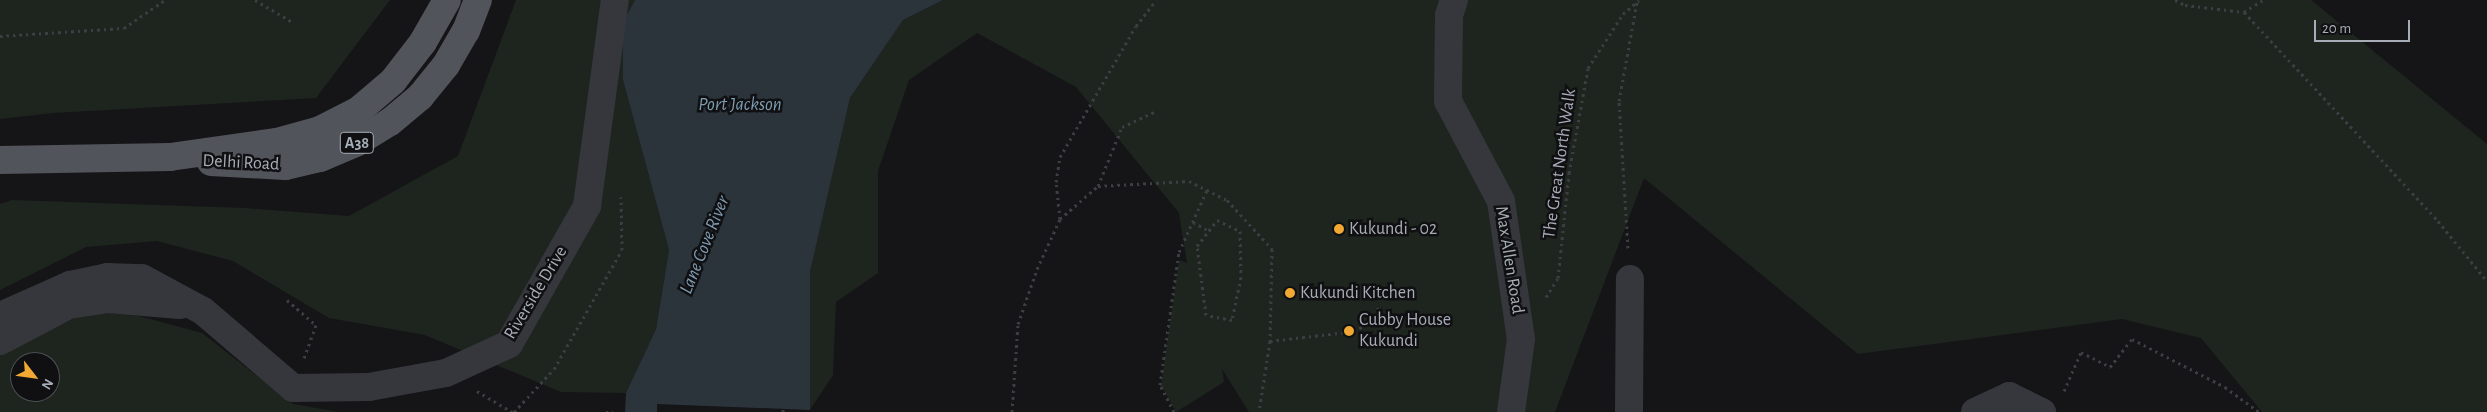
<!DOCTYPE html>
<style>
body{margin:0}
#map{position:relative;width:2487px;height:412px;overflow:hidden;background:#151517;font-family:"Alegreya Sans",sans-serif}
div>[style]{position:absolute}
.green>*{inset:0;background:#1d251e}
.water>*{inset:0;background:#2b343b}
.path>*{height:3px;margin-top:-1.5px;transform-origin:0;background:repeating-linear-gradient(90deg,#3c3e43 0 2.5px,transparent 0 6.5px)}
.minor>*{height:28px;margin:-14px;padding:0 14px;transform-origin:14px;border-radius:14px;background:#36373c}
.major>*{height:28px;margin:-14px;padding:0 14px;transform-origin:14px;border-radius:14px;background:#52545b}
.dots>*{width:14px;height:14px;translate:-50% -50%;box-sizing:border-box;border:2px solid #101012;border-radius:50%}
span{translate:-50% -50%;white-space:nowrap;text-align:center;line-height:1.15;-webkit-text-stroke:5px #101012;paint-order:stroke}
.shield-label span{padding:1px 4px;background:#101012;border:1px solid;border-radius:4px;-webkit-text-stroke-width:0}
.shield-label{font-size:16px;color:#a7adb7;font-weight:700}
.street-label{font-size:18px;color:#a7adb7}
.poi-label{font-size:18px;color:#a7adb7}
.left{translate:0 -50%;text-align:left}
.water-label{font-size:19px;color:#7e9cb2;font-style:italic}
.north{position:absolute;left:10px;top:352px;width:50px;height:50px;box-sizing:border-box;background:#101012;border:1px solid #4c4f54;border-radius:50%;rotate:120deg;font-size:14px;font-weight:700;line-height:20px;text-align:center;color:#a7adb7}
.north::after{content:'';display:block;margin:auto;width:18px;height:22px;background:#f1a933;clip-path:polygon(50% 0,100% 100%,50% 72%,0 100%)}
.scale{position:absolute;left:2314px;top:20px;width:96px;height:22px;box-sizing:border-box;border:2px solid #a7adb7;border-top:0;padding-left:6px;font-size:15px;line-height:18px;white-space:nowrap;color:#a7adb7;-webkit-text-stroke:4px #101012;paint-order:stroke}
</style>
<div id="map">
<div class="green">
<div style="clip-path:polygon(0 0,390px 0,316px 98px,53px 113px,0 119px)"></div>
<div style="clip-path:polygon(516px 0,635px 0,623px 22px,623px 80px,669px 250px,656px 329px,626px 393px,561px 392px,425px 335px,329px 318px,233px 261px,157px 241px,86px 247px,0 290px,0 204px,12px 200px,244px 208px,349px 216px,458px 156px)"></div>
<div style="clip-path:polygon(943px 0,2311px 0,2487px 144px,2487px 412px,2262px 412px,2201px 338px,2122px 319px,1858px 354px,1644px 178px,1555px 412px,1249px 412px,1222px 369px,1224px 382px,1176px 412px,1161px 385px,1179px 260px,1187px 263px,1179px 213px,1076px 87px,977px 33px,909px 80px,878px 171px,878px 273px,836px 302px,833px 375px,810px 410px,810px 272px,850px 98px,903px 20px)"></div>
<div style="clip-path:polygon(evenodd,107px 313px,139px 316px,202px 333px,293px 404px,339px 412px,0 412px,0 353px,80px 316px,107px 313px,20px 362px,50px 362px,50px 392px,20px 392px,20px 362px)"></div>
</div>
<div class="water">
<div style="clip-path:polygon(635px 0,943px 0,903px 20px,850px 98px,810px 272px,810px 410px,657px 404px,657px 412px,625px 412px,626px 393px,656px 329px,669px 250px,623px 80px,623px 22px)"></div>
</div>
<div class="path">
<div style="left:255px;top:0;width:45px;rotate:30.5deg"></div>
<div style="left:2175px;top:0;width:11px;rotate:27deg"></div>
<div style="left:2185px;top:5px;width:59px;rotate:6.8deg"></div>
<div style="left:2244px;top:12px;width:22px;rotate:-32deg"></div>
<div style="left:2244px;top:12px;width:285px;rotate:47.1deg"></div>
<div style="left:2438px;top:221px;width:77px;rotate:50.8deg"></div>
<div style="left:0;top:36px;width:124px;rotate:-3.7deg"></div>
<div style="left:124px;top:28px;width:50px;rotate:-34.3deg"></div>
<div style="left:1098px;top:186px;width:91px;rotate:-3.1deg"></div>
<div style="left:1189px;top:181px;width:42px;rotate:26.6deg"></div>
<div style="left:1227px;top:200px;width:67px;rotate:47.4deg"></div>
<div style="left:1272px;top:249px;width:92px;rotate:91.2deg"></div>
<div style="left:1270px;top:341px;width:72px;rotate:98.8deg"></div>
<div style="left:1060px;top:219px;width:37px;rotate:-96deg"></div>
<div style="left:1056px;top:182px;width:25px;rotate:-81deg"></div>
<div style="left:1060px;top:157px;width:151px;rotate:-59.9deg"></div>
<div style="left:1136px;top:26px;width:33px;rotate:-52deg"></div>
<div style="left:1217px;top:220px;width:25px;rotate:26deg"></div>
<div style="left:1240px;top:231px;width:46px;rotate:88.8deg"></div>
<div style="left:1241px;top:277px;width:44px;rotate:101.8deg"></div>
<div style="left:1232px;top:320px;width:26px;rotate:-169deg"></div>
<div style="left:1206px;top:315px;width:70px;rotate:-97.4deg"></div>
<div style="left:1197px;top:246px;width:33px;rotate:-52deg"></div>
<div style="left:1193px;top:222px;width:18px;rotate:29deg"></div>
<div style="left:1628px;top:248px;width:147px;rotate:-93.5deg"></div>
<div style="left:1619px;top:101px;width:101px;rotate:-79.7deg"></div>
<div style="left:1546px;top:297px;width:22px;rotate:-58deg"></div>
<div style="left:1558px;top:278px;width:106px;rotate:-84deg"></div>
<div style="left:1569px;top:173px;width:107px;rotate:-79.7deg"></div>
<div style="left:1588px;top:68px;width:64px;rotate:-57.1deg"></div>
<div style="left:1623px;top:14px;width:21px;rotate:-41deg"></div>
<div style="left:287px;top:300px;width:38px;rotate:41deg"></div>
<div style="left:316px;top:325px;width:35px;rotate:110deg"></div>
<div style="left:1270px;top:341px;width:78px;rotate:-6.7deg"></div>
<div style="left:1347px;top:332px;width:20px;rotate:-18deg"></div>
<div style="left:1366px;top:326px;width:22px;rotate:-56deg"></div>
<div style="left:477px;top:391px;width:41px;rotate:31deg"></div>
<div style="left:2064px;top:391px;width:43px;rotate:-66.4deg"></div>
<div style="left:2081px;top:352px;width:33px;rotate:27deg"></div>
<div style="left:2110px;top:367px;width:36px;rotate:-52deg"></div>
<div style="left:2132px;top:339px;width:105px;rotate:27.3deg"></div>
<div style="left:2225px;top:387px;width:42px;rotate:36.3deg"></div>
<div style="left:514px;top:412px;width:59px;rotate:-47.1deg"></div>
<div style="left:554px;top:369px;width:137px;rotate:-60.3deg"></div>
<div style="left:622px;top:250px;width:53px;rotate:-91.1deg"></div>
<div style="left:606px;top:412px;width:7px"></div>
<div style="left:783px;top:412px;width:3px;rotate:-90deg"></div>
<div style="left:1012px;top:412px;width:88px;rotate:-86.1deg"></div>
<div style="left:1018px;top:324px;width:58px;rotate:-70.9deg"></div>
<div style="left:1037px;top:269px;width:55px;rotate:-65.3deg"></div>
<div style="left:1060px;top:219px;width:50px;rotate:-41deg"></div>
<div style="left:1098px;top:186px;width:64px;rotate:-67.9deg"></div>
<div style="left:1122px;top:127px;width:38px;rotate:-25deg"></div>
<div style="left:1174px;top:412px;width:30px;rotate:-117deg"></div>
<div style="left:1160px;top:385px;width:134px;rotate:-81.9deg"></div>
<div style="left:1179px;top:252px;width:68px;rotate:-65.7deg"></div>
</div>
<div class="minor">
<div style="left:1454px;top:0;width:16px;rotate:108deg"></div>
<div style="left:1449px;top:15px;width:86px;rotate:90.7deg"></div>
<div style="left:1448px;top:101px;width:113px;rotate:62.1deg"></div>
<div style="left:1501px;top:201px;width:139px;rotate:81.8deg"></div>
<div style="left:1521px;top:339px;width:74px;rotate:97.8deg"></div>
<div style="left:0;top:316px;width:77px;rotate:-23.9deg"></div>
<div style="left:70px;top:285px;width:38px;rotate:-12deg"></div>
<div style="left:107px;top:277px;width:35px;rotate:2deg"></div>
<div style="left:142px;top:278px;width:69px;rotate:28.4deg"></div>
<div style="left:203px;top:311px;width:118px;rotate:40.5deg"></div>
<div style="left:293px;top:388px;width:76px;rotate:-0.8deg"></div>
<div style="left:369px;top:387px;width:78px;rotate:-10.3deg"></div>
<div style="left:446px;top:373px;width:69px;rotate:-24.7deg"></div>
<div style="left:509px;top:344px;width:159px;rotate:-60.5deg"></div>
<div style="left:587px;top:206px;width:208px;rotate:-82.3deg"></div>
<div style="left:0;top:341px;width:78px;rotate:-27.6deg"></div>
<div style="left:69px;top:305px;width:38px;rotate:-9deg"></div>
<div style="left:107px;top:299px;width:73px;rotate:4.7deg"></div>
<div style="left:1629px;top:412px;width:133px;rotate:-89.6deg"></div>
<div style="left:1975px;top:412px;width:38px;rotate:-25deg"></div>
<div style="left:2009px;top:396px;width:37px;rotate:26deg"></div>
</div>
<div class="major">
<div style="left:0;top:160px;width:170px;rotate:-1deg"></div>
<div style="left:170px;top:157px;width:108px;rotate:-8deg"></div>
<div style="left:277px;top:142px;width:45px;rotate:-15.6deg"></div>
<div style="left:320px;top:130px;width:44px;rotate:-27.1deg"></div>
<div style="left:359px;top:110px;width:45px;rotate:-40.5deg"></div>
<div style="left:393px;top:81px;width:49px;rotate:-52.4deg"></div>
<div style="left:423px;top:42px;width:48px;rotate:-60.3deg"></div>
<div style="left:211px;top:162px;width:74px;rotate:3.1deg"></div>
<div style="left:285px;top:166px;width:36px;rotate:-13deg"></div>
<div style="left:320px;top:158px;width:39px;rotate:-23deg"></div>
<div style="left:356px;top:143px;width:40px;rotate:-32deg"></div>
<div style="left:390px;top:122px;width:39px;rotate:-40deg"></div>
<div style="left:420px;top:97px;width:41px;rotate:-50.9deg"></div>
<div style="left:446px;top:65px;width:39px;rotate:-60deg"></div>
<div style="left:466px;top:31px;width:33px;rotate:-69deg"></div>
</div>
<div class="dots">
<div style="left:1339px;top:229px;background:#f1a933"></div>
<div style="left:1290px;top:293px;background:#f1a933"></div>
<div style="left:1349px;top:331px;background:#f1a933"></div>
</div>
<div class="shield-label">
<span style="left:357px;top:143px">A38</span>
</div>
<div class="street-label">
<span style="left:241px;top:163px;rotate:3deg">Delhi Road</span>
<span style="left:1560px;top:164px;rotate:-82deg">The Great North Walk</span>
<span style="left:1509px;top:260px;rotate:81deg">Max Allen Road</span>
<span style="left:536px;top:293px;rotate:-59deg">Riverside Drive</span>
</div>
<div class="poi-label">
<span class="left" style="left:1349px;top:229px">Kukundi - 02</span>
<span class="left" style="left:1300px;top:293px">Kukundi Kitchen</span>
<span class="left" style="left:1359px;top:331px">Cubby House<br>Kukundi</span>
</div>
<div class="water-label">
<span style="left:740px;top:105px">Port Jackson</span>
<span style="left:705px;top:245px;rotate:-68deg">Lane Cove River</span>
</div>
<div class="north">N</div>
<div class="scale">20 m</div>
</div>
